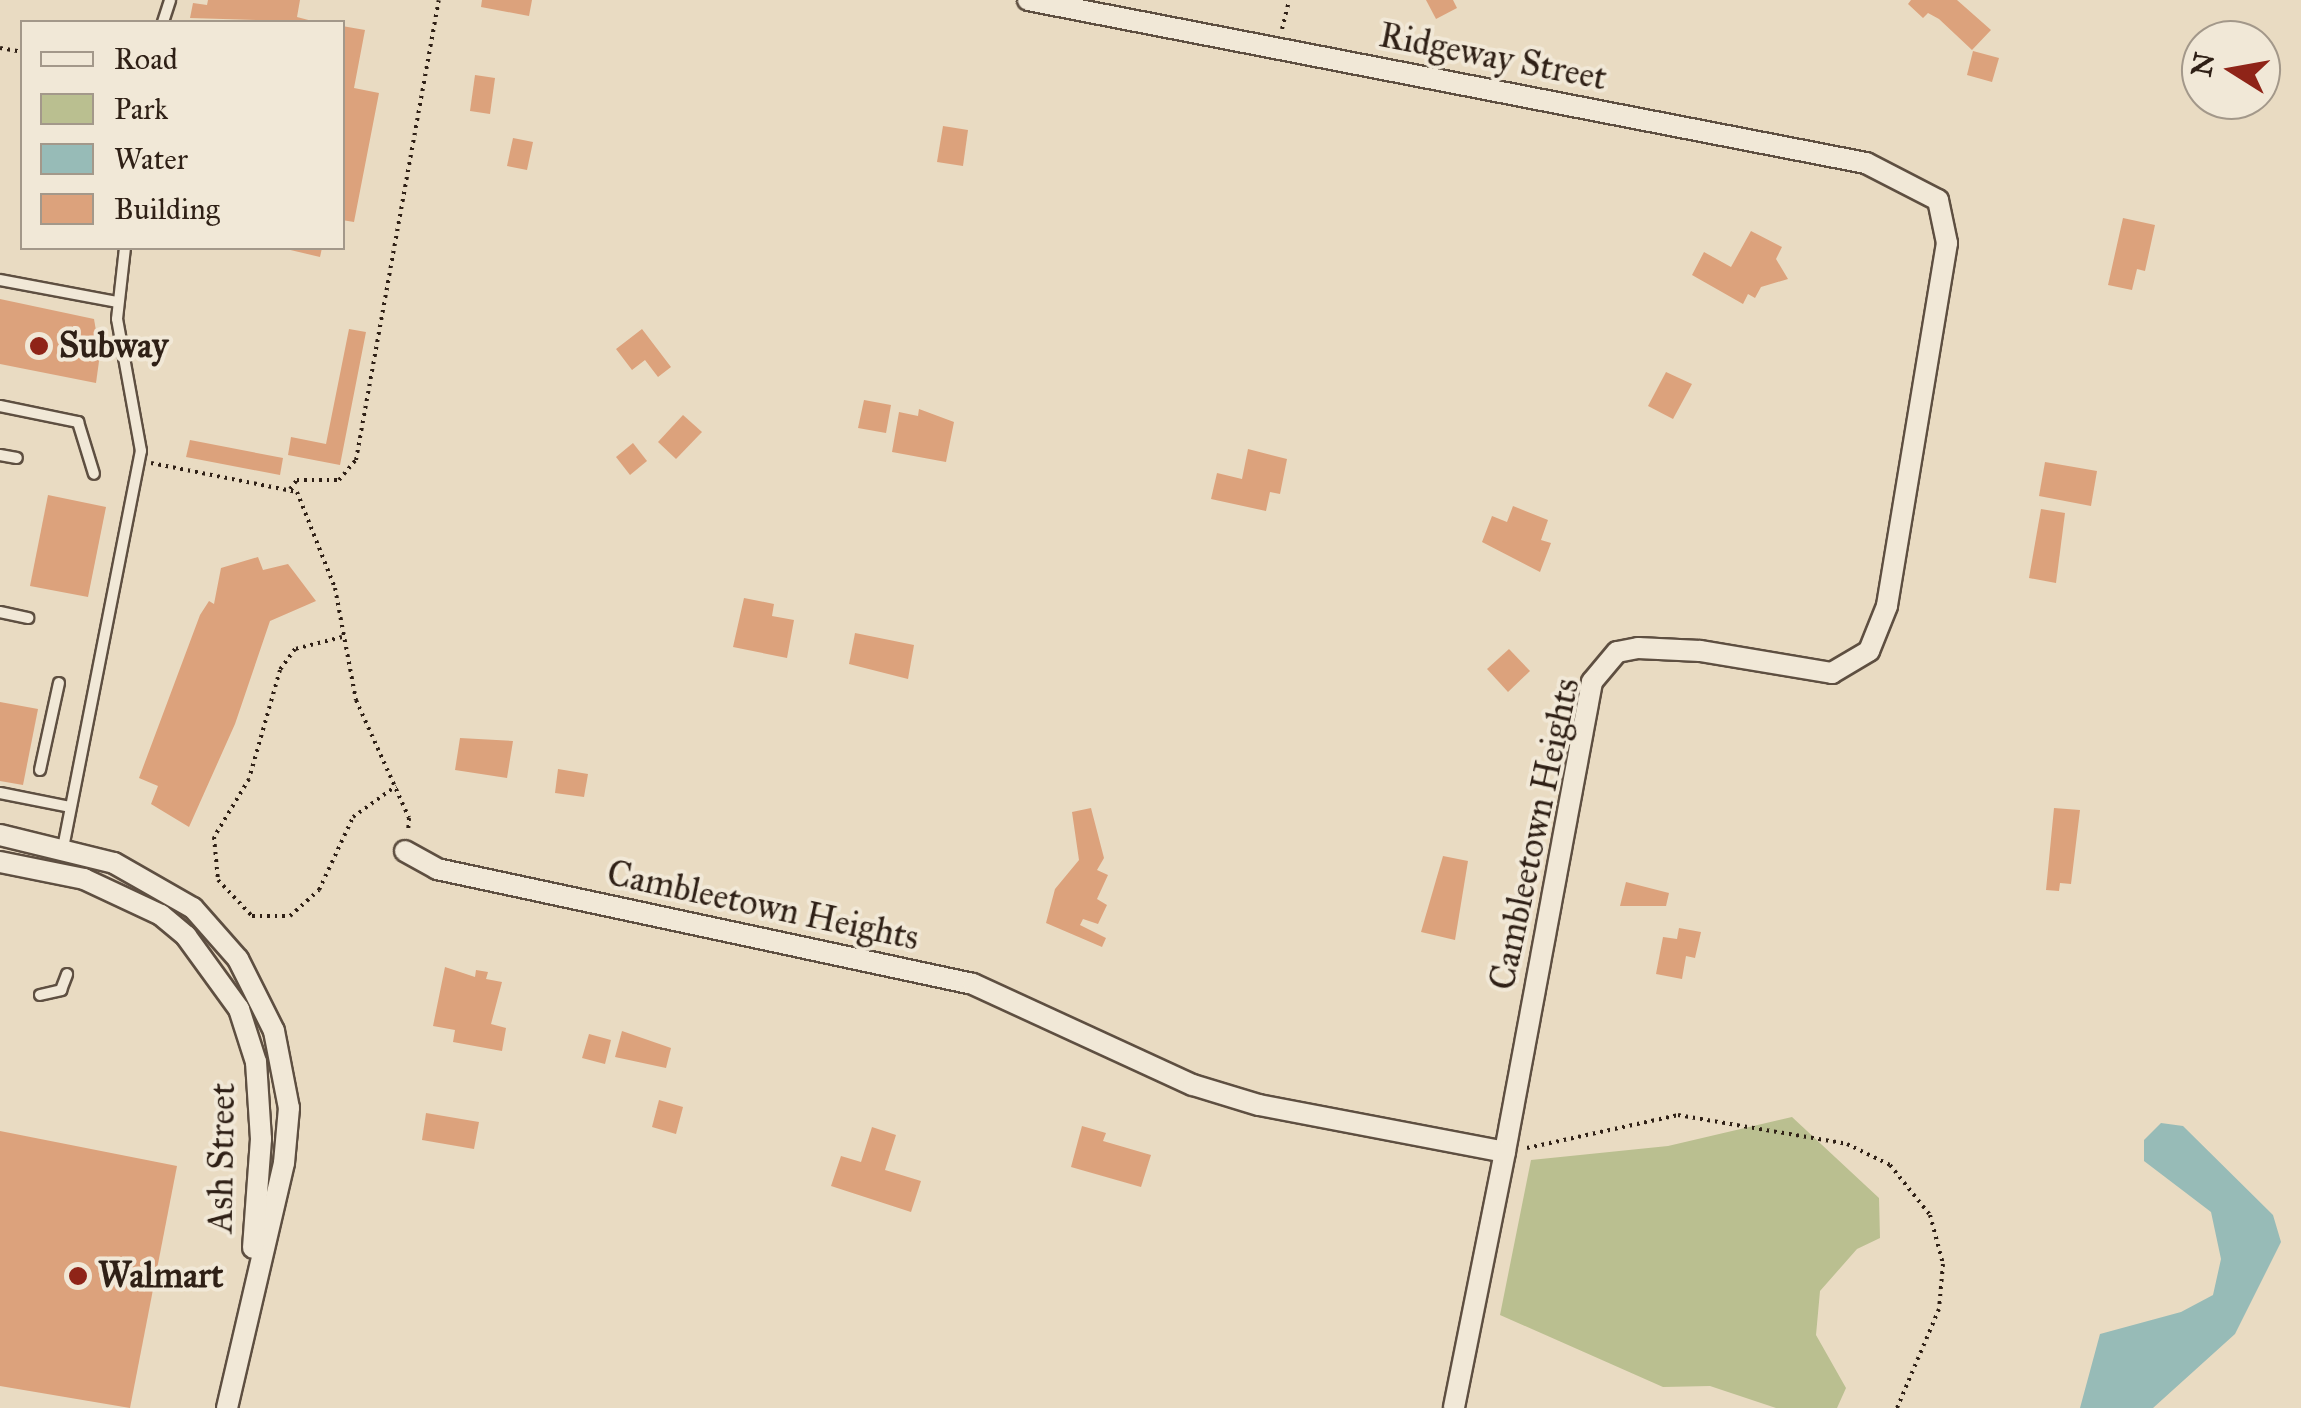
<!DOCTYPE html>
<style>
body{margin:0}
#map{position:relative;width:2301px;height:1408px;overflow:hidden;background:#e9dbc2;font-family:"IM FELL Great Primer",serif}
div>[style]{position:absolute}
.green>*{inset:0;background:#babf90}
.water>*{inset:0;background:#97bbb7}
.building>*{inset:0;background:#dca27c}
.path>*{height:4px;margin-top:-2px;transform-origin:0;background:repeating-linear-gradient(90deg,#2f2016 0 2.5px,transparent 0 7.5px)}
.roads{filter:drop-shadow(2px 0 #5e4f41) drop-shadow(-2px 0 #5e4f41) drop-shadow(0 2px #5e4f41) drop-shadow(0 -2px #5e4f41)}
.lane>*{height:10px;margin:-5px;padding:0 5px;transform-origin:5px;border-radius:5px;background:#f1e8d7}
.street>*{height:20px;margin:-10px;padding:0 10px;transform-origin:10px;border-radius:10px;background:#f1e8d7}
.dots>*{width:28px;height:28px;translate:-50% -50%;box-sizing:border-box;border:5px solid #f1e8d7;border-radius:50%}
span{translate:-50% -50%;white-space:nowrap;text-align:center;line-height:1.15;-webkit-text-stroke:8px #f1e8d7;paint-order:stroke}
.street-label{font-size:35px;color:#2f2016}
.poi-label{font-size:35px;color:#2f2016;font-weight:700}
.left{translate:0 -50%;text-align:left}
.legend{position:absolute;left:20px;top:20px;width:325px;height:230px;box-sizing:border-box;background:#f1e8d7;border:2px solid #a3988a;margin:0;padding:12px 18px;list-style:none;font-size:30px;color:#2f2016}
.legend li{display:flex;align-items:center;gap:20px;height:50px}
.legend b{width:50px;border:2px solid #a3988a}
.north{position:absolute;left:2181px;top:20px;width:100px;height:100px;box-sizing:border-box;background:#f1e8d7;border:2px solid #a3988a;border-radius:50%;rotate:281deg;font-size:28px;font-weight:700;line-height:40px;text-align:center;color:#2f2016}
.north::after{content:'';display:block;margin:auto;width:35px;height:45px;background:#8f2418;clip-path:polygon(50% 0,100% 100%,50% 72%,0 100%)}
</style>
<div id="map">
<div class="green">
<div style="clip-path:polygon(1792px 1117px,1879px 1198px,1880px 1238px,1857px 1249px,1820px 1291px,1816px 1335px,1846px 1388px,1837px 1408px,1776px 1408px,1710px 1386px,1663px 1387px,1500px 1315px,1531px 1160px,1668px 1146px)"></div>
</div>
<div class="water">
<div style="clip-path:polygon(2161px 1123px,2183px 1126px,2273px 1215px,2281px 1242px,2235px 1334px,2153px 1408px,2080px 1408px,2100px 1334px,2181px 1312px,2213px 1295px,2221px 1259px,2211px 1212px,2144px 1161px,2144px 1140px)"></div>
</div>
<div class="building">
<div style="clip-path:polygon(208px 0,300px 0,297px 17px,316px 22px,190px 18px,193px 3px,207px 5px)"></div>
<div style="clip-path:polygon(482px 0,532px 0,529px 16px,481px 7px)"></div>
<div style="clip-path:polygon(1426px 0,1453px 0,1457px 8px,1436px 19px)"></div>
<div style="clip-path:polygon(1911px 0,1957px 0,1991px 30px,1972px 50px,1939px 19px,1928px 13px,1923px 18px,1908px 4px)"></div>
<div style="clip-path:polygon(342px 26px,365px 30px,354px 88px,379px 93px,354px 222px,342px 220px)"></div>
<div style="clip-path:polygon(1973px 51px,1999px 58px,1992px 82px,1967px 75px)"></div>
<div style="clip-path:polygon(475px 75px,495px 78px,490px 114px,470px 111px)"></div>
<div style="clip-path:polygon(943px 126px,968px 130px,963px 166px,937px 162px)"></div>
<div style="clip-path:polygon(513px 138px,533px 142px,527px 170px,507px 166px)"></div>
<div style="clip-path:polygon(2123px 218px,2155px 225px,2145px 271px,2137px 269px,2132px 290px,2108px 285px)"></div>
<div style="clip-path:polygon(1751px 231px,1782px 247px,1776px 259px,1788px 279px,1761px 287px,1755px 298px,1748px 294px,1743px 304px,1692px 275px,1704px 252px,1731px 267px)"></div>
<div style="clip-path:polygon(282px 248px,322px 248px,320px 257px)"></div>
<div style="clip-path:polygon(0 299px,94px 319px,100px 354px,96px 383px,0 364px)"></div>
<div style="clip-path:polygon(349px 329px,366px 332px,340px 465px,288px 455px,291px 437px,326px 444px)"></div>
<div style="clip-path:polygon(642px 329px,671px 367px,658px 377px,645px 360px,632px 370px,616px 349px)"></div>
<div style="clip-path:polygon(1666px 372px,1692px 384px,1673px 419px,1648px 406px)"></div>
<div style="clip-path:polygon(864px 400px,891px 405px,886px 433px,858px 428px)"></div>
<div style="clip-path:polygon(919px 409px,954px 422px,946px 462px,892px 452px,899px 412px,918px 416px)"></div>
<div style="clip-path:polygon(683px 415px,702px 432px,676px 459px,658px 442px)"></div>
<div style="clip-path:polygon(190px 440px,283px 458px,280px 475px,186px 457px)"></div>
<div style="clip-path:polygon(633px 443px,647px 461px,630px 475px,616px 457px)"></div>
<div style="clip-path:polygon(1248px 449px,1287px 459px,1280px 494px,1270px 492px,1266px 511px,1211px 499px,1217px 473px,1242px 479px)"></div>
<div style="clip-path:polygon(2045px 462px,2097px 471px,2091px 506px,2039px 496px)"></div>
<div style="clip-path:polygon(48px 495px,106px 507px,88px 597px,30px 586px)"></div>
<div style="clip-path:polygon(1513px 506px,1548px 520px,1541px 540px,1551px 543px,1540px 572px,1482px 542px,1492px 516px,1507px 522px)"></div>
<div style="clip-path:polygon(2041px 509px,2065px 513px,2056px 583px,2029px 578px)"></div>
<div style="clip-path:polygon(258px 557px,263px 570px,288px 564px,316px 601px,270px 621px,235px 724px,189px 827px,151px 804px,158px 786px,139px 778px,200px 615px,209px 601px,214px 604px,221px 568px)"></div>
<div style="clip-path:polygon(744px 598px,774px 604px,772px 616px,794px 620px,787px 658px,733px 647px)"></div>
<div style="clip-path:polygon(855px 633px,914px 645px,908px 679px,849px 664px)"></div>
<div style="clip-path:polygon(1509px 649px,1530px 671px,1508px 692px,1487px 669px)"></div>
<div style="clip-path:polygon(0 702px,38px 709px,23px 785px,0 781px)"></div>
<div style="clip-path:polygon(460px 738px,513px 741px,507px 778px,455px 770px)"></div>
<div style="clip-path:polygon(558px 769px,588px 774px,584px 797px,555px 793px)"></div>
<div style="clip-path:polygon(1091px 808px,1104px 858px,1097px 870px,1108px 875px,1097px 899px,1107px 905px,1098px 924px,1083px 919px,1080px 925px,1106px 938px,1102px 947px,1046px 923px,1055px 889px,1079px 860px,1072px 812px)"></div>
<div style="clip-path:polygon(2054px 808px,2080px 810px,2071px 884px,2060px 883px,2059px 891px,2046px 890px)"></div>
<div style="clip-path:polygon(1443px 856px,1468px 861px,1455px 940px,1421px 932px)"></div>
<div style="clip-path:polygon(1626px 882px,1669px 893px,1666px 906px,1620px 906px)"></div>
<div style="clip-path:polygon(1679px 928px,1701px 932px,1695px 958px,1686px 956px,1682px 979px,1656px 974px,1663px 937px,1677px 939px)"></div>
<div style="clip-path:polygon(445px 967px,475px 977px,476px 970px,488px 972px,486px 979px,502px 982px,491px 1024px,506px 1028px,502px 1051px,453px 1042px,455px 1030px,433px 1026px)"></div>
<div style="clip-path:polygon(622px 1031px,671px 1048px,666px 1068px,615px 1057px)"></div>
<div style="clip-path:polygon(589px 1034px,611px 1040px,605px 1064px,582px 1058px)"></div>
<div style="clip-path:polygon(659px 1100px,683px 1107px,676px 1134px,652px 1127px)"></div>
<div style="clip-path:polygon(426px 1113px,479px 1122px,474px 1149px,422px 1140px)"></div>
<div style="clip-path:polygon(1082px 1126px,1106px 1133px,1103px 1141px,1151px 1155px,1141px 1187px,1071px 1167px)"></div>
<div style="clip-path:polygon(872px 1127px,896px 1135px,885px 1170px,921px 1181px,911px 1212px,831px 1186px,841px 1156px,861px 1162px)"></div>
<div style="clip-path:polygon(0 1131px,177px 1166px,130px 1408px,0 1386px)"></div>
</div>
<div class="path">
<div style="left:1282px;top:29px;width:30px;rotate:-76deg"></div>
<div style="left:0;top:48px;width:22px;rotate:10deg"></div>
<div style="left:151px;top:463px;width:149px;rotate:11.2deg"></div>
<div style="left:297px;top:492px;width:103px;rotate:68.4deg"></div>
<div style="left:335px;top:588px;width:114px;rotate:79.4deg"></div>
<div style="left:356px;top:700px;width:129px;rotate:65.8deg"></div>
<div style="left:409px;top:818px;width:14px;rotate:94deg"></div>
<div style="left:290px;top:489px;width:11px;rotate:-52deg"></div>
<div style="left:297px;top:480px;width:42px"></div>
<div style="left:339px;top:480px;width:26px;rotate:-50deg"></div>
<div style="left:356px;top:460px;width:467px;rotate:-79.8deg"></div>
<div style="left:342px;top:637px;width:49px;rotate:165.7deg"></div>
<div style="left:295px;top:649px;width:26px;rotate:126deg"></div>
<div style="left:280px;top:670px;width:113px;rotate:105.9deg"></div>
<div style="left:249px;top:779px;width:68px;rotate:121.1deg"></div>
<div style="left:214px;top:837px;width:43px;rotate:84.7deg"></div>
<div style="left:218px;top:880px;width:50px;rotate:46.6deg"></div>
<div style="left:252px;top:916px;width:38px"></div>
<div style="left:290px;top:916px;width:39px;rotate:-42deg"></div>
<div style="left:319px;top:890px;width:81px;rotate:-65deg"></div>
<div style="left:353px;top:817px;width:53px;rotate:-35.8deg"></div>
<div style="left:1527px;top:1148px;width:155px;rotate:-12.3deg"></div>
<div style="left:1678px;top:1115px;width:171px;rotate:9.7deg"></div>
<div style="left:1847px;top:1144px;width:48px;rotate:26deg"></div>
<div style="left:1890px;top:1165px;width:64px;rotate:51.3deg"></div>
<div style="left:1930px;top:1215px;width:51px;rotate:75.1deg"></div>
<div style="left:1943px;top:1264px;width:45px;rotate:95.1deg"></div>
<div style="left:1939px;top:1309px;width:108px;rotate:113deg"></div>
</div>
<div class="roads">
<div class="lane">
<div style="left:163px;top:22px;width:23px;rotate:-72deg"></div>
<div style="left:0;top:280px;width:119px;rotate:10.6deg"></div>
<div style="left:0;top:406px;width:80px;rotate:11.6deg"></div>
<div style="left:78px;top:422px;width:54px;rotate:72.9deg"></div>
<div style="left:0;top:455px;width:17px;rotate:10deg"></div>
<div style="left:0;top:612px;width:29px;rotate:12deg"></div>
<div style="left:40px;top:770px;width:89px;rotate:-77.7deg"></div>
<div style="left:0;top:793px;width:71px;rotate:11.3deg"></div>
<div style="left:62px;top:853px;width:410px;rotate:-78.9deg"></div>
<div style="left:141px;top:451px;width:134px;rotate:-100.3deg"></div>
<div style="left:117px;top:319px;width:71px;rotate:-83.6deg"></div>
<div style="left:40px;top:995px;width:22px;rotate:-13deg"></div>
<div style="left:61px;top:990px;width:17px;rotate:-69deg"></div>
</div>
<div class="street">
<div style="left:1028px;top:0;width:854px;rotate:11.01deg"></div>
<div style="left:1866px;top:163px;width:81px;rotate:27.2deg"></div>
<div style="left:1938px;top:200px;width:44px;rotate:78.2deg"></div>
<div style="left:1947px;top:243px;width:368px;rotate:99.4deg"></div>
<div style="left:1887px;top:606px;width:48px;rotate:111.8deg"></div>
<div style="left:1869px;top:651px;width:43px;rotate:149.3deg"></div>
<div style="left:1832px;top:673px;width:134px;rotate:-170.5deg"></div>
<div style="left:1700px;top:651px;width:62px;rotate:-177.2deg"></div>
<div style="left:1638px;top:648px;width:21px;rotate:169deg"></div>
<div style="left:1617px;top:652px;width:39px;rotate:130deg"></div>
<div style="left:1592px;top:682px;width:478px;rotate:100.5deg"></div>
<div style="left:0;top:835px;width:117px;rotate:13.8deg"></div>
<div style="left:114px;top:863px;width:91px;rotate:29.7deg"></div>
<div style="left:193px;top:908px;width:68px;rotate:48.6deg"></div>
<div style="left:238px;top:959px;width:80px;rotate:63.4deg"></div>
<div style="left:274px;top:1031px;width:78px;rotate:79deg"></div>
<div style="left:289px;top:1108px;width:55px;rotate:95.2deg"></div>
<div style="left:284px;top:1163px;width:252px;rotate:103.1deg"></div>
<div style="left:405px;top:851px;width:37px;rotate:29deg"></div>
<div style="left:437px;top:869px;width:548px;rotate:12.11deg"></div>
<div style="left:973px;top:984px;width:242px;rotate:24.7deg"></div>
<div style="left:1193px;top:1085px;width:69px;rotate:16.9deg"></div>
<div style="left:1259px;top:1105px;width:250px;rotate:10.8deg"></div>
<div style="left:1505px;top:1152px;width:261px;rotate:101.3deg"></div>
<div style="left:0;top:862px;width:86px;rotate:11.4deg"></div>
<div style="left:84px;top:879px;width:85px;rotate:25.1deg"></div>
<div style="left:161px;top:915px;width:33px;rotate:40deg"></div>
<div style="left:186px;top:936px;width:90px;rotate:54deg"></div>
<div style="left:239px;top:1009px;width:56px;rotate:72.2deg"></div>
<div style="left:256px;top:1062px;width:77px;rotate:86.3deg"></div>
<div style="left:261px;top:1139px;width:109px;rotate:94.2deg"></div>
</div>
</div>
<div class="dots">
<div style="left:39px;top:346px;background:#8f2418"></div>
<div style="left:78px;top:1276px;background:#8f2418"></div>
</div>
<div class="street-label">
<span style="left:1493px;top:57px;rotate:11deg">Ridgeway Street</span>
<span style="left:1535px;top:834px;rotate:-78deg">Cambleetown Heights</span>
<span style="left:763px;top:906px;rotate:12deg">Cambleetown Heights</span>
<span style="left:222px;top:1158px;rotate:-89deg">Ash Street</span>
</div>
<div class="poi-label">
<span class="left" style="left:59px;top:346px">Subway</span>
<span class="left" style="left:98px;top:1276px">Walmart</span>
</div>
<ul class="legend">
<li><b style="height:12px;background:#f1e8d7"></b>Road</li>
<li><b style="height:28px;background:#babf90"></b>Park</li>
<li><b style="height:28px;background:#97bbb7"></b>Water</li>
<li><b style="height:28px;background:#dca27c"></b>Building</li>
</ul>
<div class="north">N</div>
</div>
